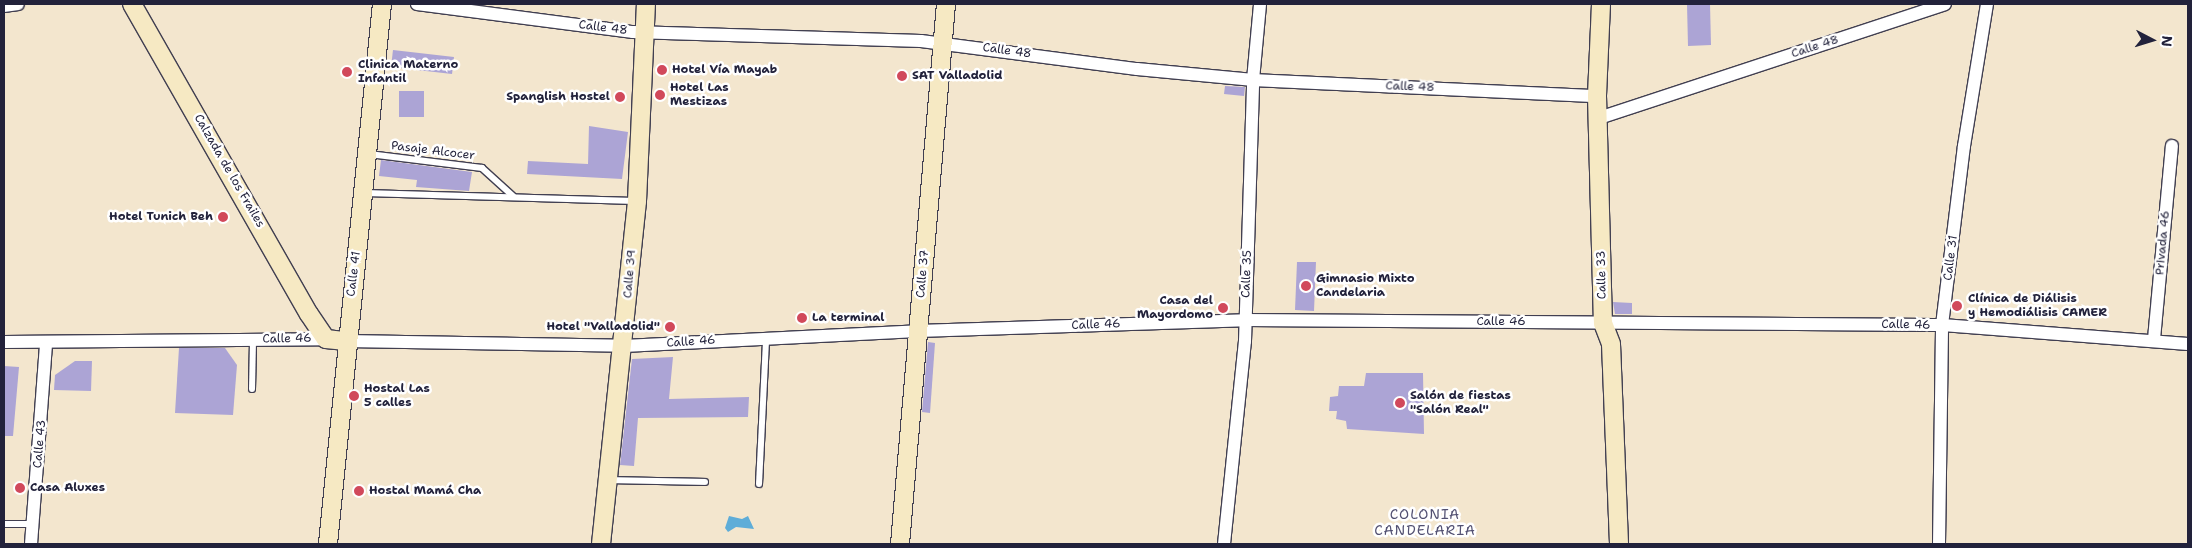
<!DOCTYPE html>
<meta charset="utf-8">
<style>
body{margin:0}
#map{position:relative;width:2192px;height:548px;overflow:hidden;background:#f3e6ce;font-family:"Shantell Sans",sans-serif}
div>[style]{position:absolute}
.water>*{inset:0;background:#5eadd8}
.building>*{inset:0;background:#aca4d5}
.roads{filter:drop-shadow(1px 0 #413f51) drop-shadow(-1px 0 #413f51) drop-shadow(0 1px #413f51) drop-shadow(0 -1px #413f51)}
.lane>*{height:6px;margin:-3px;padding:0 3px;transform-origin:3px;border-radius:3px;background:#fff}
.street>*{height:12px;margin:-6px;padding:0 6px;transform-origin:6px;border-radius:6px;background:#fff}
.secondary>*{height:18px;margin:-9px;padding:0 9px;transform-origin:9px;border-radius:9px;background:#f6e9c3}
.dots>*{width:14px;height:14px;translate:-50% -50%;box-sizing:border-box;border:2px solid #fff;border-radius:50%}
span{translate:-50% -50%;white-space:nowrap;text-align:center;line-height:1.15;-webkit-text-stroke:5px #fff;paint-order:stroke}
.street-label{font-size:12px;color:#22223b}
.poi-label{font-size:12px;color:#22223b;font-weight:700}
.left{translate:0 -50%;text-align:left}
.right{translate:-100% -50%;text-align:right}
.neighbourhood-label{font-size:14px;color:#525071;letter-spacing:1px}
.frame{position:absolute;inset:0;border:5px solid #22223b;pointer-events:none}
.north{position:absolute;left:2127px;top:15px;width:50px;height:50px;-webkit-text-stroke:4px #fff;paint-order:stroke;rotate:95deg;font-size:14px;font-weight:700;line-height:20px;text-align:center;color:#22223b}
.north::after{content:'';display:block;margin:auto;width:18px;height:22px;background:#22223b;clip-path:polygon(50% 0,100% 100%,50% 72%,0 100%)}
</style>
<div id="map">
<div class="water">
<div style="clip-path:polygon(729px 516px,742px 519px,748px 516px,754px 529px,736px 527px,728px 532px,725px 528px)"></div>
</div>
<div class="building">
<div style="clip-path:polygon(1687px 4px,1710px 4px,1711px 45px,1688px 46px)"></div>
<div style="clip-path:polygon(393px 50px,454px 57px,452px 74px,391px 67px)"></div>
<div style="clip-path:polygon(1225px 86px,1245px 87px,1244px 96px,1224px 94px)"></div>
<div style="clip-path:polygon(399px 91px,424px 91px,424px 117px,399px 117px)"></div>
<div style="clip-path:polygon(589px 126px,628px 132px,622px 179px,527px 174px,528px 161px,588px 164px)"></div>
<div style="clip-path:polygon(381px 160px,472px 172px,469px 191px,416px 187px,417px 180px,379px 176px)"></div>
<div style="clip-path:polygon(1297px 262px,1316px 262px,1314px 311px,1295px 310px)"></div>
<div style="clip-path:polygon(1613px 302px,1632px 303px,1632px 314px,1615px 314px)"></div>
<div style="clip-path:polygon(928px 342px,935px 343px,930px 413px,922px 412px)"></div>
<div style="clip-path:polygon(179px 348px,225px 348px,237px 365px,233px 415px,175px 413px)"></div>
<div style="clip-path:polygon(673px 357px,669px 399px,749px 397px,748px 417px,638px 418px,634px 466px,620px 465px,632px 359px)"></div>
<div style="clip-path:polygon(75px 361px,92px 361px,91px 391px,54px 390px,55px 375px)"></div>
<div style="clip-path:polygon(4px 366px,19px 367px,13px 436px,4px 436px)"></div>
<div style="clip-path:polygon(1366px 373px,1423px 373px,1424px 434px,1347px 429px,1346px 421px,1336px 419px,1337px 411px,1329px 411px,1330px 397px,1338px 396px,1339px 386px,1364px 386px)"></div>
</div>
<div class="roads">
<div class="lane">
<div style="left:369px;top:154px;width:114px;rotate:7.1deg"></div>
<div style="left:482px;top:168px;width:42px;rotate:42.1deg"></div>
<div style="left:365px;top:193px;width:270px;rotate:1.7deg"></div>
<div style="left:252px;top:389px;width:49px;rotate:-88.8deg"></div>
<div style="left:609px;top:480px;width:96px;rotate:1.2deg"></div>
<div style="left:759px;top:484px;width:145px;rotate:-87.2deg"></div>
<div style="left:4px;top:524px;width:29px"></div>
</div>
<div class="street">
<div style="left:417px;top:4px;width:218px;rotate:7.4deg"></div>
<div style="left:633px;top:32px;width:288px;rotate:1.8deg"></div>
<div style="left:921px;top:41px;width:218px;rotate:7.4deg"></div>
<div style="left:1137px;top:69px;width:117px;rotate:5.4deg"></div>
<div style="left:1253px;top:80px;width:344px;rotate:2.7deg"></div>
<div style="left:4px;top:6px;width:14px;rotate:-8deg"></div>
<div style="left:1599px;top:118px;width:364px;rotate:-18.2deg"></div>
<div style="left:2154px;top:339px;width:194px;rotate:-84.7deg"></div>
<div style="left:346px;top:341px;width:278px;rotate:1deg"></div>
<div style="left:624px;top:346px;width:294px;rotate:-2.9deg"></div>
<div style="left:918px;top:331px;width:327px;rotate:-1.9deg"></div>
<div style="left:1245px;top:320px;width:697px;rotate:0.41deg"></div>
<div style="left:1942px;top:325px;width:247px;rotate:4.4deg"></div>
<div style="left:4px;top:342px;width:322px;rotate:-0.5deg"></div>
<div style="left:31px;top:544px;width:202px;rotate:-85.7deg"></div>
<div style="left:1224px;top:544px;width:204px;rotate:-84.1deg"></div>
<div style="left:1245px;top:341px;width:261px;rotate:-88.2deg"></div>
<div style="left:1253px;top:80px;width:76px;rotate:-84.7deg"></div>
<div style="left:1939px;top:544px;width:219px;rotate:-89.2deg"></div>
<div style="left:1942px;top:325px;width:180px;rotate:-83deg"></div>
<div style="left:1964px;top:146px;width:144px;rotate:-80.8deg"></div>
</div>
<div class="secondary">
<div style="left:132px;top:4px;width:357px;rotate:60.3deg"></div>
<div style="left:309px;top:314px;width:30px;rotate:56deg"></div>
<div style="left:326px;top:339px;width:20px;rotate:6deg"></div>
<div style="left:1601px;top:4px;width:92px;rotate:92.5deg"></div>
<div style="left:1597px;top:96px;width:227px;rotate:88.5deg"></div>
<div style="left:1603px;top:323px;width:22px;rotate:69deg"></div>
<div style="left:1611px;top:344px;width:200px;rotate:87.7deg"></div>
<div style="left:328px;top:544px;width:543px;rotate:-84.29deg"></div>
<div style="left:601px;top:544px;width:345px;rotate:-84deg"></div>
<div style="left:637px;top:201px;width:197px;rotate:-87.4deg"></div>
<div style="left:900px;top:544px;width:542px;rotate:-85.13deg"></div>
</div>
</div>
<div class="dots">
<div style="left:662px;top:70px;background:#d1495b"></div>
<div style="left:347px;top:72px;background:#d1495b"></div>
<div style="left:902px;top:76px;background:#d1495b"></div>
<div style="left:660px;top:95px;background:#d1495b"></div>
<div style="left:620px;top:97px;background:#d1495b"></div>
<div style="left:223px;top:217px;background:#d1495b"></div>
<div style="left:1306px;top:286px;background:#d1495b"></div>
<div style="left:1957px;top:306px;background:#d1495b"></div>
<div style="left:1223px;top:308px;background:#d1495b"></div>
<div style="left:802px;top:318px;background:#d1495b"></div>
<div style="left:670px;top:327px;background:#d1495b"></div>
<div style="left:354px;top:396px;background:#d1495b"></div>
<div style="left:1400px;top:403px;background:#d1495b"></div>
<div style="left:20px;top:488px;background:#d1495b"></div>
<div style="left:359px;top:491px;background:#d1495b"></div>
</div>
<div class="street-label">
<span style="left:603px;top:28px;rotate:7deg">Calle 48</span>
<span style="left:1815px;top:47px;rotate:-18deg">Calle 48</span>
<span style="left:1007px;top:51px;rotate:8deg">Calle 48</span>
<span style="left:1410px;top:87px;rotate:2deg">Calle 48</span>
<span style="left:433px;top:151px;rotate:7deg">Pasaje Alcocer</span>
<span style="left:229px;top:171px;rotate:60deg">Calzada de los Frailes</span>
<span style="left:2163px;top:243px;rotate:-85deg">Privada 46</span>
<span style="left:1951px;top:258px;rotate:-83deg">Calle 31</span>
<span style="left:354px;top:274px;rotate:-83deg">Calle 41</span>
<span style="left:630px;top:274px;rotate:-85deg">Calle 39</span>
<span style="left:923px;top:274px;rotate:-85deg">Calle 37</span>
<span style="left:1247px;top:274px;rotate:-88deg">Calle 35</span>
<span style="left:1602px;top:275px;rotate:-91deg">Calle 33</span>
<span style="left:1501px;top:322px">Calle 46</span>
<span style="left:1096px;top:325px;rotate:-2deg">Calle 46</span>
<span style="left:1906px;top:325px;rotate:1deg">Calle 46</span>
<span style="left:287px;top:339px;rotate:-1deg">Calle 46</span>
<span style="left:691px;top:342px;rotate:-4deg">Calle 46</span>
<span style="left:40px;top:444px;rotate:-85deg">Calle 43</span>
</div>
<div class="poi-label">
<span class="left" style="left:358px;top:72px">Clinica Materno<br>Infantil</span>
<span class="left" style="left:672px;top:70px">Hotel Vía Mayab</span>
<span class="left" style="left:912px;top:76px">SAT Valladolid</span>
<span class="left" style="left:670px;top:95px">Hotel Las<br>Mestizas</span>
<span class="right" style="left:610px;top:97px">Spanglish Hostel</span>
<span class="right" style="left:213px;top:217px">Hotel Tunich Beh</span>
<span class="left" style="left:1316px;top:286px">Gimnasio Mixto<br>Candelaria</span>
<span class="left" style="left:1968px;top:306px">Clínica de Diálisis<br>y Hemodiálisis CAMER</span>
<span class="right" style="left:1213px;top:308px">Casa del<br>Mayordomo</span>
<span class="left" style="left:812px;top:318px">La terminal</span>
<span class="right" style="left:660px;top:327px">Hotel "Valladolid"</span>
<span class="left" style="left:364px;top:396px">Hostal Las<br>5 calles</span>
<span class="left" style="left:1410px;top:403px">Salón de fiestas<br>"Salón Real"</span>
<span class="left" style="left:30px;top:488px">Casa Aluxes</span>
<span class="left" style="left:369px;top:491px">Hostal Mamá Cha</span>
</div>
<div class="neighbourhood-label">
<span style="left:1425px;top:522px">COLONIA<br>CANDELARIA</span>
</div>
<div class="frame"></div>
<div class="north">N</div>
</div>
